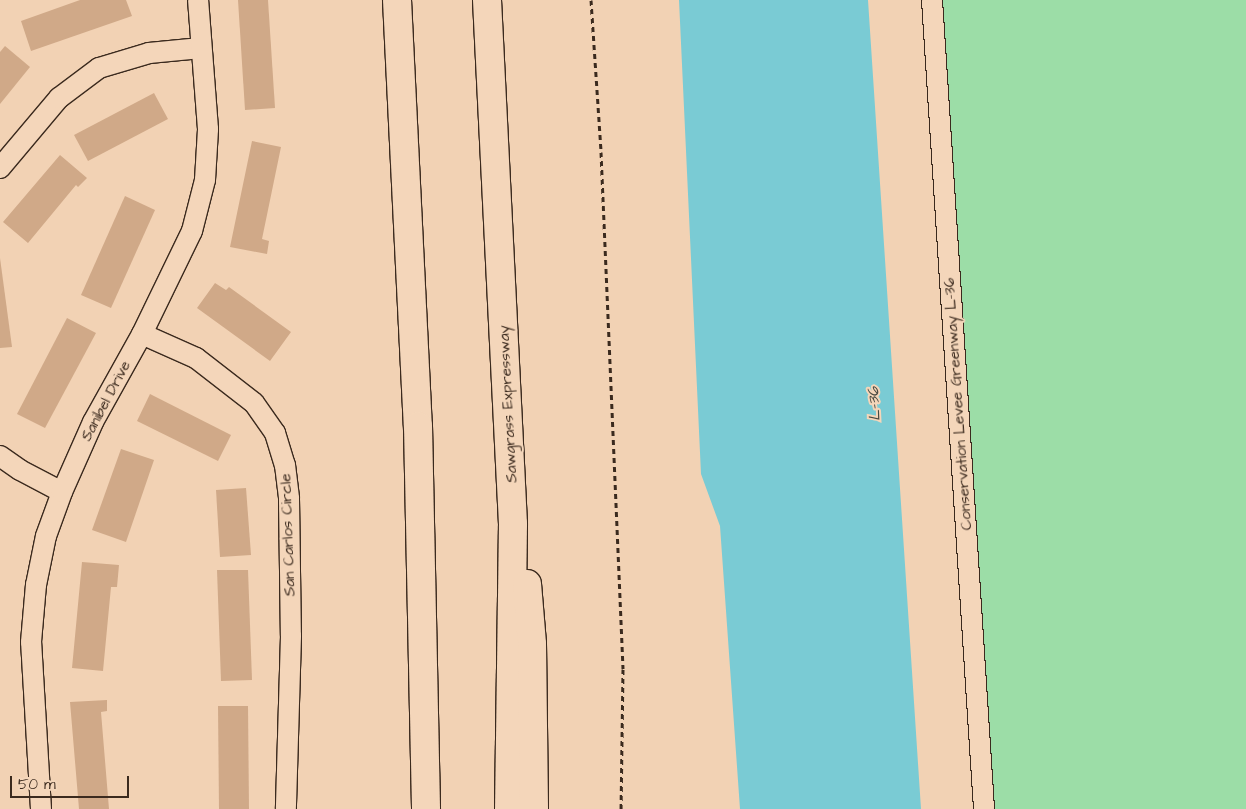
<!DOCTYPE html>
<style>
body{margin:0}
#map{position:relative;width:1246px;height:809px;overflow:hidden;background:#f2d2b4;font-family:"Architects Daughter",sans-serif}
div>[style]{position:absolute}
.green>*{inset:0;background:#9cdda7}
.water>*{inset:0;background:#7acbd4}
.building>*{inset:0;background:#d0a988}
.path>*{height:3px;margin-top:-1.5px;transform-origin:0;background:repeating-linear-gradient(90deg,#3b2a1e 0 5px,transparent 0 9px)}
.roads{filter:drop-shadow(1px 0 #3b2a1e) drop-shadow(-1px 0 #3b2a1e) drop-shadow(0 1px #3b2a1e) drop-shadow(0 -1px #3b2a1e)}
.minor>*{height:20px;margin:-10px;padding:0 10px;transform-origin:10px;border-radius:10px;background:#f4d6ba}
.highway>*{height:28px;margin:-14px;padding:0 14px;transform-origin:14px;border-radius:14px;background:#f4d6ba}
span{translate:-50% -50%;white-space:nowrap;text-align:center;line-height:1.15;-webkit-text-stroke:4px #f4d6ba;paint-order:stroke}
.street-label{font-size:15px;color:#3b2a1e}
.water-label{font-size:16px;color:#484a42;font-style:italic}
.scale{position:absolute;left:10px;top:776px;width:119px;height:22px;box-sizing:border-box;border:2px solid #3b2a1e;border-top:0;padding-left:6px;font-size:15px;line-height:18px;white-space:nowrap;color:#3b2a1e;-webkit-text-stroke:4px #f4d6ba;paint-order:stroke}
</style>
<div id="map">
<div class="green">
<div style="clip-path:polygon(932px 0,1246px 0,1246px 809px,984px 809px)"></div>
</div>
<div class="water">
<div style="clip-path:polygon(679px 0,868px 0,921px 809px,740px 809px,720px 526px,701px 474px)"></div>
</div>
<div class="building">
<div style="clip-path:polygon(80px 0,126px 0,132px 16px,31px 51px,21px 21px)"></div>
<div style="clip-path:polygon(238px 0,268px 0,275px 108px,245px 110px)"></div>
<div style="clip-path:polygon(5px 46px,30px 67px,0 104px,0 52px)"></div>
<div style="clip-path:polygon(154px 93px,168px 119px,88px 161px,74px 135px)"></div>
<div style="clip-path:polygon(252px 141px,281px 147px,262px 239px,269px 241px,267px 254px,230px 247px)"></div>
<div style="clip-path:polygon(60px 155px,87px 178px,78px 187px,76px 185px,28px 243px,3px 222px)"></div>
<div style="clip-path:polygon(125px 196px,155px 210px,111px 308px,81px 295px)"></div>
<div style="clip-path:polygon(0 258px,12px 347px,0 348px)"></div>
<div style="clip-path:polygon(215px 283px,226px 290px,229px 287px,291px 332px,270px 361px,197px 308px)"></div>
<div style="clip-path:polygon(67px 318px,96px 333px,45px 428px,17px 414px)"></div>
<div style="clip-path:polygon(150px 394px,231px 435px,218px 461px,137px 421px)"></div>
<div style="clip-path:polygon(121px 449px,154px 460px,126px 542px,92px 530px)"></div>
<div style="clip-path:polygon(246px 488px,251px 555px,220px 557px,216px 490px)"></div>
<div style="clip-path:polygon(82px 562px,119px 565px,117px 587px,111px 587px,103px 671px,72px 668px)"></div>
<div style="clip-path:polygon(217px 570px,248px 570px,252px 680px,221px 681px)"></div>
<div style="clip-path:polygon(107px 700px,107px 711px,101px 712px,109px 809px,79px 809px,70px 702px)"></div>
<div style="clip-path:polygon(218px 706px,248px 706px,249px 809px,219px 809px)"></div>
</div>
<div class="path">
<div style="left:591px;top:0;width:152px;rotate:86.2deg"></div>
<div style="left:601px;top:152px;width:517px;rotate:87.56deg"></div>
<div style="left:623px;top:669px;width:140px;rotate:90.8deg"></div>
</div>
<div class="roads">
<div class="minor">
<div style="left:932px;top:0;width:811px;rotate:86.32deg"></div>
<div style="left:0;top:168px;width:92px;rotate:-49.9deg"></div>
<div style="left:59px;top:98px;width:50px;rotate:-36.9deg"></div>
<div style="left:99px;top:68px;width:52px;rotate:-16.7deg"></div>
<div style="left:149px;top:53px;width:52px;rotate:-5.5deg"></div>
<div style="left:142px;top:334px;width:59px;rotate:24deg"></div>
<div style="left:196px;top:358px;width:73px;rotate:37.8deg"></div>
<div style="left:254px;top:403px;width:37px;rotate:55deg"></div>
<div style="left:275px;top:433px;width:34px;rotate:73deg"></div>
<div style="left:285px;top:465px;width:34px;rotate:83deg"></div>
<div style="left:289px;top:499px;width:137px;rotate:89.2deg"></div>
<div style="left:291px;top:636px;width:173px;rotate:91.7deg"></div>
<div style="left:0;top:456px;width:24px;rotate:35deg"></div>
<div style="left:20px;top:470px;width:47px;rotate:27.6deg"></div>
<div style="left:41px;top:809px;width:167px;rotate:-93.4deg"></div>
<div style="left:31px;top:642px;width:57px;rotate:-85deg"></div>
<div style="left:36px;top:585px;width:50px;rotate:-78.5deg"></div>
<div style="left:46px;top:536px;width:47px;rotate:-70deg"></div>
<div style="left:62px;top:492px;width:77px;rotate:-66.1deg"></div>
<div style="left:93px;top:422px;width:101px;rotate:-60.9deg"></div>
<div style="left:142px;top:334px;width:114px;rotate:-64.1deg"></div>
<div style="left:192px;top:231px;width:53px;rotate:-75.7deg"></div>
<div style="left:205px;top:180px;width:51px;rotate:-86.6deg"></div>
<div style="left:208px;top:129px;width:129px;rotate:-94.4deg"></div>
</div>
<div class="highway">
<div style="left:397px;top:0;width:427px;rotate:87.2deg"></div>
<div style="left:418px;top:426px;width:383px;rotate:88.8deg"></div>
<div style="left:487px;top:0;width:525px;rotate:87.16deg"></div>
<div style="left:513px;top:524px;width:285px;rotate:90.8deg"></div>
<div style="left:527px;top:584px;width:60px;rotate:85.2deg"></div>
<div style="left:532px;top:644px;width:165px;rotate:89.3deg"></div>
</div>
</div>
<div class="street-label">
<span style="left:106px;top:401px;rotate:-62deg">Sanibel Drive</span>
<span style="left:508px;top:404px;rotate:-93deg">Sawgrass Expressway</span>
<span style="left:958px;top:404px;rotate:-94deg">Conservation Levee Greenway L-36</span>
<span style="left:288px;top:535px;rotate:-92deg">San Carlos Circle</span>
</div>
<div class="water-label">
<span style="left:874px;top:404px;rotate:-93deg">L-36</span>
</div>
<div class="scale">50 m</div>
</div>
